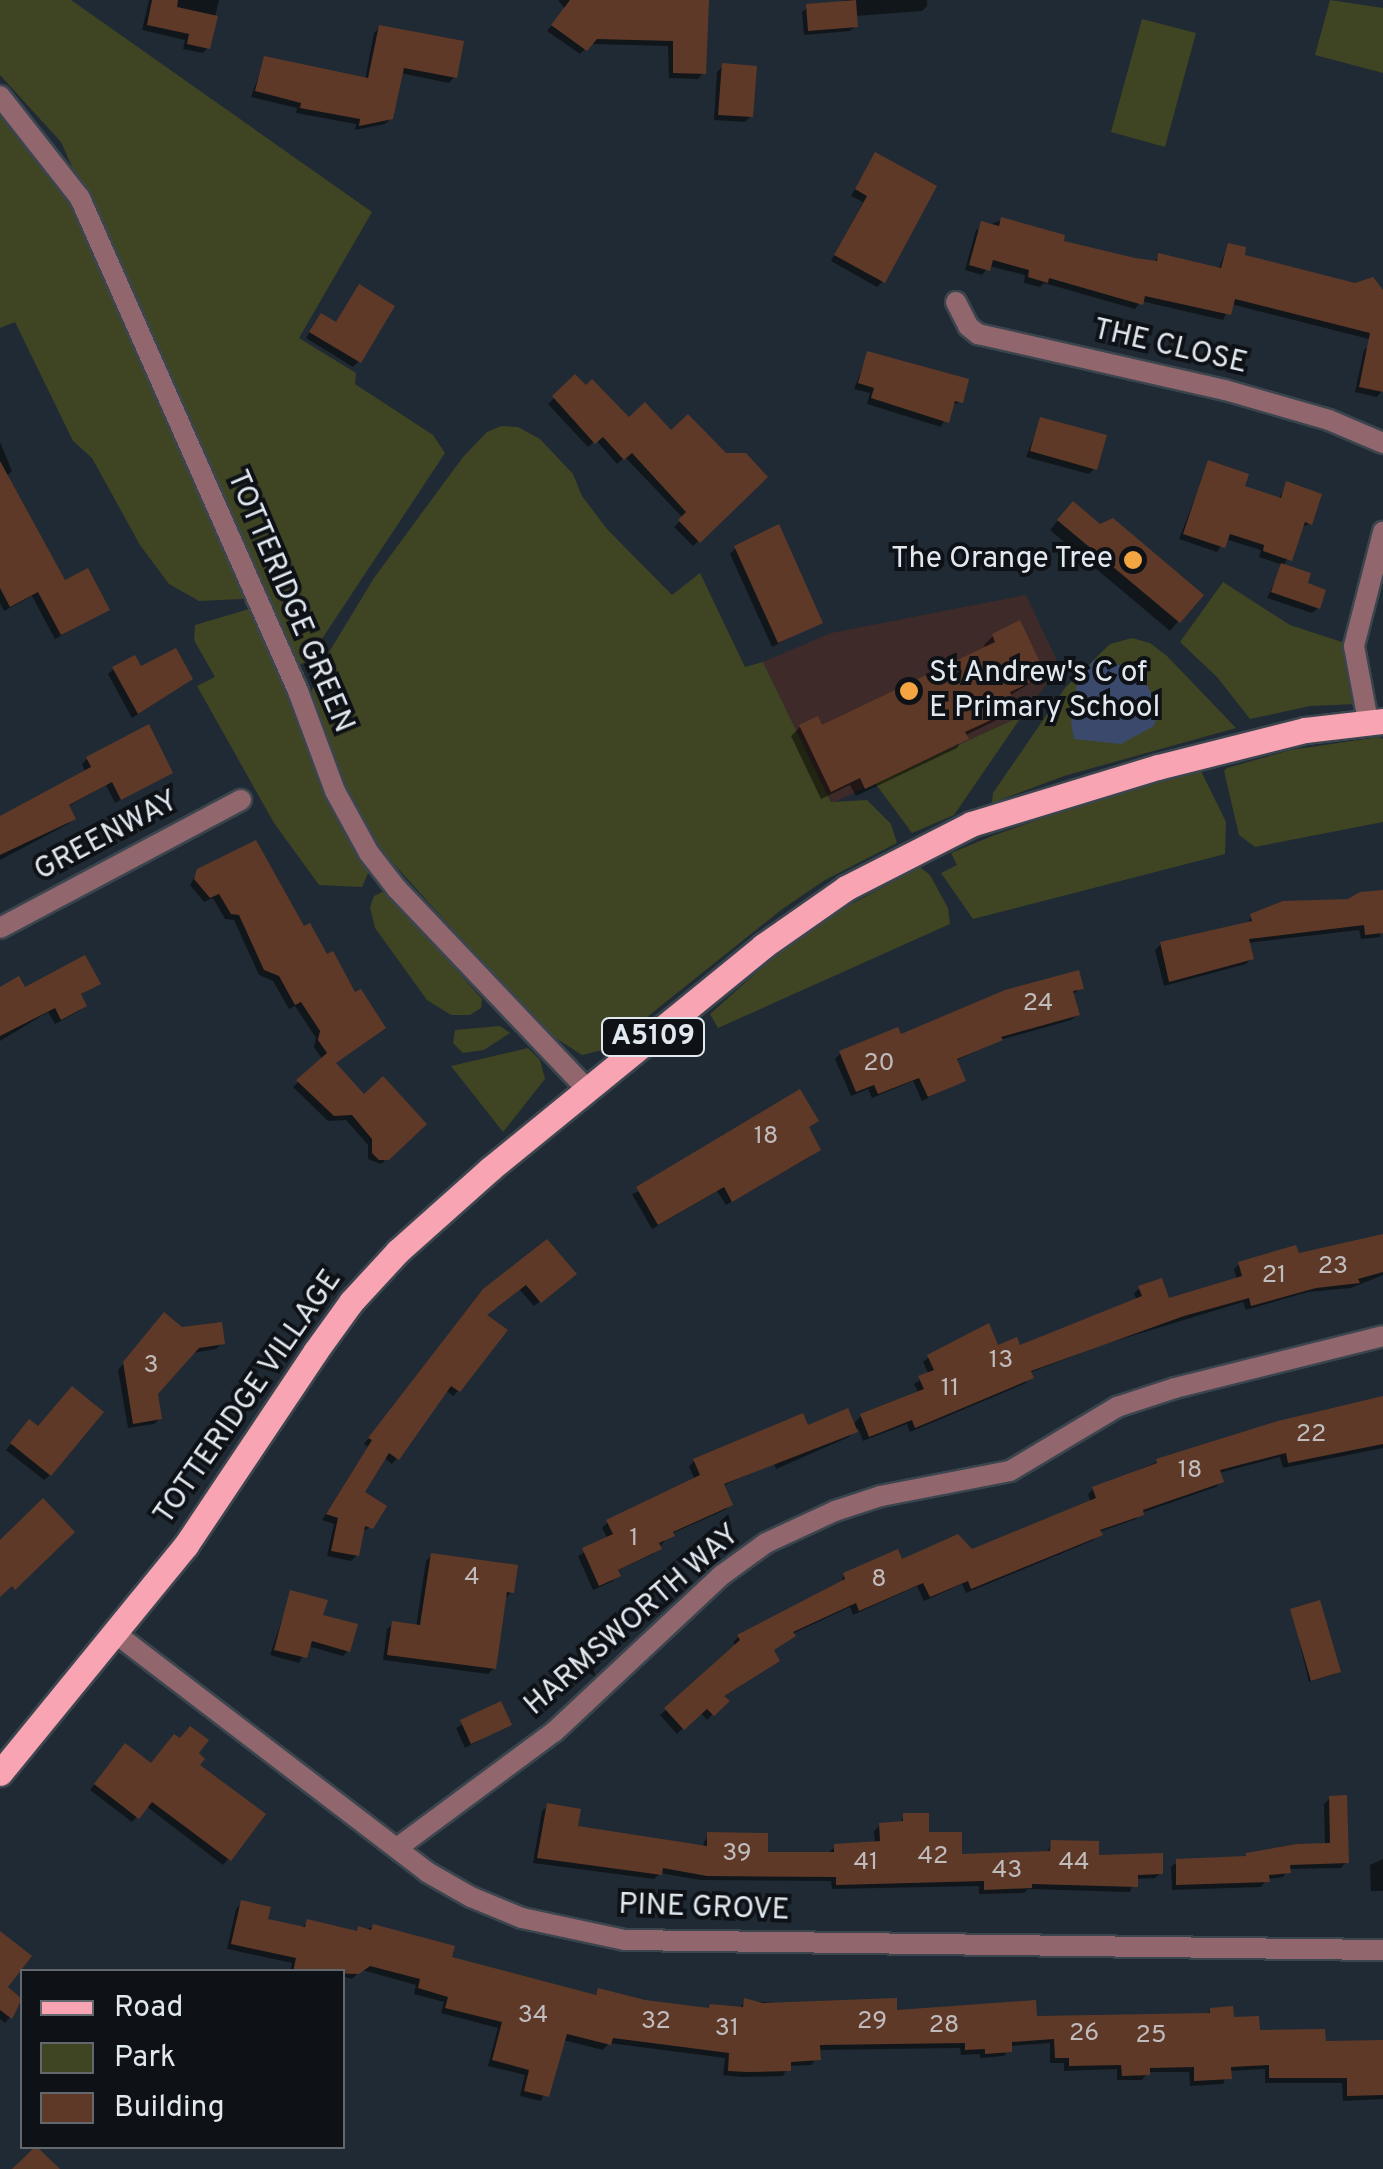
<!DOCTYPE html>
<style>
body{margin:0}
#map{position:relative;width:1383px;height:2169px;overflow:hidden;background:#202a34;font-family:Overpass,sans-serif}
div>[style]{position:absolute}
.education>*{inset:0;background:#3e2a29}
.green>*{inset:0;background:#3f4422}
.water>*{inset:0;background:#3b4a6c}
.shadow>*{inset:0;background:#0007}
.building>*{inset:0;background:#5f3928}
.roads{filter:drop-shadow(2px 0 #3b454e) drop-shadow(-2px 0 #3b454e) drop-shadow(0 2px #3b454e) drop-shadow(0 -2px #3b454e)}
.minor>*{height:20px;margin:-10px;padding:0 10px;transform-origin:10px;border-radius:10px;background:#91676d}
.primary>*{height:25px;margin:-12.5px;padding:0 12.5px;transform-origin:12.5px;border-radius:12.5px;background:#f9a4b2}
.dots>*{width:28px;height:28px;translate:-50% -50%;box-sizing:border-box;border:5px solid #0e1217;border-radius:50%}
span{translate:-50% -50%;white-space:nowrap;text-align:center;line-height:1.15;-webkit-text-stroke:8px #0e1217;paint-order:stroke}
.number-label{font-size:25px;color:#c0bcbd}
.number-label span{-webkit-text-stroke-width:0}
.shield-label span{padding:2px 8px;background:#0e1217;border:2px solid;border-radius:8px;-webkit-text-stroke-width:0}
.shield-label{font-size:28px;color:#e1e8ef;font-weight:700}
.street-label{font-size:30px;color:#e1e8ef}
.poi-label{font-size:30px;color:#e1e8ef}
.right{translate:-100% -50%;text-align:right}
.left{translate:0 -50%;text-align:left}
.legend{position:absolute;left:20px;top:1969px;width:325px;height:180px;box-sizing:border-box;background:#0e1217;border:2px solid #62686d;margin:0;padding:12px 18px;list-style:none;font-size:30px;color:#e1e8ef}
.legend li{display:flex;align-items:center;gap:20px;height:50px}
.legend b{width:50px;border:2px solid #62686d}
</style>
<div id="map">
<div class="education">
<div style="clip-path:polygon(1026px 595px,1060px 667px,1022px 716px,832px 803px,763px 662px,831px 633px)"></div>
</div>
<div class="green">
<div style="clip-path:polygon(0 0,71px 0,372px 212px,299px 338px,356px 373px,355px 384px,433px 435px,445px 453px,308px 660px,300px 665px,293px 663px,61px 142px,0 75px)"></div>
<div style="clip-path:polygon(1330px 0,1383px 8px,1383px 73px,1315px 55px)"></div>
<div style="clip-path:polygon(1142px 19px,1196px 33px,1165px 147px,1111px 132px)"></div>
<div style="clip-path:polygon(0 103px,60px 181px,78px 215px,247px 593px,242px 599px,199px 601px,169px 584px,140px 545px,92px 458px,73px 441px,15px 322px,0 328px)"></div>
<div style="clip-path:polygon(501px 426px,518px 427px,540px 439px,573px 474px,582px 496px,607px 529px,672px 595px,700px 573px,745px 667px,763px 662px,831px 802px,867px 800px,891px 824px,897px 843px,825px 880px,781px 910px,607px 1049px,582px 1055px,543px 1030px,385px 854px,354px 809px,313px 711px,312px 690px,326px 657px,374px 578px,463px 457px,487px 432px)"></div>
<div style="clip-path:polygon(1223px 582px,1290px 625px,1345px 643px,1358px 704px,1310px 706px,1250px 719px,1217px 677px,1180px 642px)"></div>
<div style="clip-path:polygon(256px 607px,338px 823px,369px 871px,362px 887px,319px 885px,274px 823px,197px 686px,215px 677px,194px 640px,195px 625px)"></div>
<div style="clip-path:polygon(1132px 638px,1150px 643px,1167px 656px,1236px 728px,1064px 776px,992px 803px,993px 793px,1065px 688px,1110px 644px)"></div>
<div style="clip-path:polygon(1022px 716px,954px 815px,912px 833px,875px 783px)"></div>
<div style="clip-path:polygon(1379px 737px,1383px 739px,1383px 822px,1255px 847px,1239px 835px,1224px 771px,1227px 768px,1290px 750px)"></div>
<div style="clip-path:polygon(1201px 771px,1226px 822px,1225px 854px,973px 919px,941px 873px,957px 865px,951px 853px,992px 836px,1093px 800px)"></div>
<div style="clip-path:polygon(920px 867px,930px 875px,948px 908px,950px 924px,718px 1028px,710px 1014px,785px 947px,835px 913px)"></div>
<div style="clip-path:polygon(382px 892px,390px 895px,482px 999px,481px 1008px,470px 1015px,451px 1015px,427px 1000px,375px 928px,370px 907px,374px 896px)"></div>
<div style="clip-path:polygon(500px 1026px,510px 1033px,484px 1050px,463px 1053px,453px 1043px,455px 1030px)"></div>
<div style="clip-path:polygon(528px 1048px,540px 1060px,545px 1079px,503px 1132px,451px 1066px)"></div>
</div>
<div class="water">
<div style="clip-path:polygon(1103px 656px,1143px 678px,1159px 707px,1154px 726px,1121px 744px,1074px 739px,1071px 723px,1077px 683px,1093px 661px)"></div>
</div>
<div class="shadow">
<div style="clip-path:polygon(149px 0,219px 0,208px 47px,203px 53px,183px 49px,185px 40px,142px 30px)"></div>
<div style="clip-path:polygon(558px 0,707px 0,703px 73px,698px 79px,669px 78px,668px 46px,590px 44px,580px 54px,547px 31px,565px 9px)"></div>
<div style="clip-path:polygon(847px 0,927px 0,927px 6px,922px 11px,855px 16px,856px 26px,850px 31px,804px 35px,802px 12px,808px 7px)"></div>
<div style="clip-path:polygon(380px 27px,454px 77px,449px 83px,400px 73px,391px 118px,385px 124px,355px 130px,356px 124px,296px 113px,297px 108px,251px 97px,265px 58px,365px 80px,374px 33px)"></div>
<div style="clip-path:polygon(723px 66px,751px 116px,745px 122px,714px 120px,717px 72px)"></div>
<div style="clip-path:polygon(876px 155px,883px 281px,877px 287px,831px 261px,863px 202px,851px 196px)"></div>
<div style="clip-path:polygon(1002px 220px,1060px 243px,1153px 263px,1159px 256px,1218px 270px,1228px 246px,1242px 257px,1383px 293px,1383px 301px,1369px 339px,1231px 304px,1223px 320px,1141px 301px,1135px 309px,1044px 283px,1040px 287px,1024px 283px,1025px 275px,989px 266px,982px 275px,965px 270px,976px 230px)"></div>
<div style="clip-path:polygon(316px 322px,359px 361px,353px 367px,306px 338px)"></div>
<div style="clip-path:polygon(1370px 345px,1383px 347px,1382px 391px,1377px 397px,1355px 392px,1364px 350px)"></div>
<div style="clip-path:polygon(868px 354px,961px 401px,951px 406px,941px 427px,867px 404px,870px 393px,854px 389px)"></div>
<div style="clip-path:polygon(575px 378px,629px 421px,725px 456px,765px 477px,693px 546px,674px 527px,683px 518px,625px 457px,617px 464px,596px 440px,588px 447px,548px 404px)"></div>
<div style="clip-path:polygon(1041px 420px,1095px 468px,1089px 474px,1026px 457px)"></div>
<div style="clip-path:polygon(0 442px,12px 471px,6px 477px,64px 584px,107px 609px,55px 639px,32px 596px,4px 611px,0 603px)"></div>
<div style="clip-path:polygon(1209px 463px,1242px 488px,1278px 500px,1287px 484px,1310px 523px,1301px 528px,1283px 567px,1305px 585px,1318px 608px,1312px 613px,1267px 598px,1283px 565px,1259px 557px,1261px 550px,1225px 539px,1217px 552px,1179px 539px)"></div>
<div style="clip-path:polygon(1064px 513px,1200px 595px,1170px 631px,1050px 530px)"></div>
<div style="clip-path:polygon(736px 548px,820px 622px,772px 647px,730px 554px)"></div>
<div style="clip-path:polygon(993px 636px,1043px 675px,1009px 696px,1014px 707px,1005px 716px,964px 736px,957px 748px,856px 796px,850px 785px,821px 799px,791px 736px,800px 727px,821px 728px,986px 649px,984px 645px)"></div>
<div style="clip-path:polygon(114px 669px,140px 670px,184px 684px,132px 718px,108px 674px)"></div>
<div style="clip-path:polygon(87px 759px,170px 772px,115px 803px,106px 785px,67px 807px,73px 819px,68px 824px,0 860px,0 817px,86px 773px,82px 764px)"></div>
<div style="clip-path:polygon(255px 843px,333px 1064px,364px 1097px,424px 1124px,381px 1164px,368px 1159px,368px 1145px,346px 1120px,328px 1121px,293px 1087px,323px 1060px,314px 1047px,316px 1038px,295px 1006px,289px 1009px,273px 981px,259px 975px,234px 920px,225px 919px,213px 898px,204px 902px,190px 885px,198px 871px)"></div>
<div style="clip-path:polygon(1383px 893px,1380px 937px,1361px 939px,1359px 930px,1247px 943px,1251px 958px,1246px 964px,1164px 986px,1155px 950px,1161px 944px,1247px 924px,1252px 916px)"></div>
<div style="clip-path:polygon(98px 983px,79px 996px,84px 1006px,79px 1011px,55px 1024px,48px 1012px,0 1041px,0 989px)"></div>
<div style="clip-path:polygon(1081px 988px,1072px 995px,1077px 1015px,1071px 1020px,1000px 1040px,955px 1061px,963px 1080px,922px 1101px,913px 1081px,872px 1098px,868px 1089px,851px 1096px,835px 1059px,841px 1053px)"></div>
<div style="clip-path:polygon(806px 1128px,813px 1155px,726px 1205px,717px 1191px,652px 1229px,632px 1194px)"></div>
<div style="clip-path:polygon(1383px 1236px,1383px 1275px,1351px 1288px,1308px 1292px,1246px 1310px,1243px 1302px,1102px 1345px,1029px 1373px,1026px 1383px,910px 1432px,907px 1424px,863px 1441px,858px 1428px,849px 1437px,776px 1469px,774px 1463px,722px 1486px,730px 1505px,725px 1510px,671px 1534px,653px 1554px,616px 1571px,613px 1581px,593px 1590px,578px 1556px,608px 1539px,602px 1528px,608px 1522px,695px 1480px,689px 1467px,694px 1461px,807px 1428px,852px 1425px,861px 1416px,919px 1394px,914px 1384px,929px 1375px,923px 1362px,929px 1357px,1019px 1348px,1137px 1301px,1134px 1293px,1140px 1288px,1167px 1302px,1237px 1280px,1234px 1269px,1240px 1264px,1297px 1256px)"></div>
<div style="clip-path:polygon(547px 1242px,568px 1279px,534px 1306px,519px 1289px,484px 1315px,458px 1391px,453px 1396px,445px 1390px,397px 1458px,392px 1464px,383px 1457px,361px 1493px,371px 1527px,361px 1532px,357px 1555px,351px 1561px,327px 1556px,334px 1524px,322px 1520px,368px 1447px,364px 1444px,477px 1297px)"></div>
<div style="clip-path:polygon(159px 1321px,222px 1343px,216px 1349px,192px 1353px,155px 1393px,160px 1418px,154px 1424px,128px 1428px,118px 1370px)"></div>
<div style="clip-path:polygon(1383px 1398px,1383px 1448px,1283px 1468px,1280px 1457px,1219px 1473px,1221px 1481px,1216px 1487px,1141px 1513px,1136px 1519px,1099px 1532px,1094px 1540px,966px 1593px,962px 1584px,924px 1601px,917px 1586px,853px 1615px,850px 1607px,792px 1634px,771px 1651px,777px 1661px,722px 1697px,726px 1701px,707px 1720px,700px 1712px,677px 1734px,660px 1715px,736px 1647px,733px 1642px,738px 1637px,840px 1585px,844px 1575px,972px 1552px,1091px 1503px,1088px 1494px,1093px 1489px,1157px 1462px)"></div>
<div style="clip-path:polygon(24px 1428px,38px 1429px,50px 1475px,44px 1480px,6px 1450px)"></div>
<div style="clip-path:polygon(432px 1555px,511px 1592px,506px 1598px,494px 1668px,488px 1674px,383px 1660px,387px 1629px,393px 1624px,416px 1627px,426px 1561px)"></div>
<div style="clip-path:polygon(291px 1593px,320px 1617px,348px 1650px,343px 1656px,308px 1646px,299px 1663px,270px 1655px)"></div>
<div style="clip-path:polygon(1292px 1611px,1338px 1672px,1336px 1674px,1309px 1682px)"></div>
<div style="clip-path:polygon(500px 1704px,509px 1724px,465px 1748px,456px 1728px)"></div>
<div style="clip-path:polygon(120px 1752px,151px 1766px,195px 1754px,197px 1766px,262px 1815px,223px 1865px,146px 1806px,132px 1822px,90px 1790px)"></div>
<div style="clip-path:polygon(1330px 1798px,1346px 1862px,1341px 1868px,1288px 1869px,1283px 1877px,1267px 1879px,1261px 1887px,1172px 1890px,1171px 1867px,1177px 1862px,1243px 1859px,1325px 1845px,1324px 1804px)"></div>
<div style="clip-path:polygon(548px 1806px,575px 1828px,702px 1847px,708px 1835px,766px 1855px,829px 1852px,835px 1847px,875px 1844px,874px 1831px,880px 1825px,899px 1824px,904px 1816px,959px 1857px,1046px 1854px,1052px 1843px,1161px 1873px,1155px 1878px,1135px 1879px,1130px 1892px,1028px 1889px,1024px 1893px,979px 1894px,979px 1886px,832px 1889px,831px 1881px,700px 1880px,660px 1873px,654px 1879px,533px 1863px,542px 1811px)"></div>
<div style="clip-path:polygon(1383px 1859px,1383px 1891px,1371px 1891px,1370px 1865px)"></div>
<div style="clip-path:polygon(242px 1903px,265px 1920px,301px 1928px,308px 1922px,356px 1933px,373px 1927px,449px 1959px,593px 1997px,599px 1991px,644px 2003px,707px 2010px,739px 2009px,745px 2001px,1035px 2018px,1205px 2016px,1211px 2010px,1258px 2032px,1323px 2044px,1383px 2042px,1383px 2099px,1343px 2101px,1342px 2083px,1265px 2083px,1265px 2069px,1229px 2071px,1223px 2084px,1190px 2086px,1189px 2072px,1148px 2072px,1142px 2080px,1117px 2080px,1117px 2069px,1064px 2071px,1064px 2063px,1050px 2063px,1050px 2043px,1010px 2046px,1004px 2056px,980px 2058px,980px 2054px,961px 2055px,960px 2048px,818px 2050px,812px 2065px,788px 2066px,783px 2076px,741px 2077px,723px 2075px,725px 2058px,609px 2043px,603px 2050px,563px 2040px,541px 2101px,520px 2096px,525px 2075px,488px 2066px,498px 2028px,441px 2013px,444px 2002px,414px 1994px,416px 1985px,362px 1970px,352px 1979px,342px 1976px,342px 1972px,290px 1972px,292px 1963px,227px 1949px,236px 1909px)"></div>
<div style="clip-path:polygon(0 1938px,4px 1988px,22px 2002px,5px 2023px,0 2019px)"></div>
</div>
<div class="building">
<div style="clip-path:polygon(152px 0,178px 0,177px 7px,218px 16px,210px 49px,187px 44px,189px 34px,147px 25px)"></div>
<div style="clip-path:polygon(570px 0,709px 0,706px 74px,673px 73px,673px 41px,597px 39px,587px 51px,551px 25px)"></div>
<div style="clip-path:polygon(856px 0,858px 27px,808px 31px,806px 4px)"></div>
<div style="clip-path:polygon(379px 25px,464px 41px,457px 78px,404px 68px,393px 119px,359px 126px,360px 119px,300px 108px,301px 103px,255px 91px,264px 56px,368px 78px)"></div>
<div style="clip-path:polygon(722px 63px,757px 66px,753px 117px,718px 115px)"></div>
<div style="clip-path:polygon(875px 152px,937px 186px,885px 283px,834px 255px,867px 196px,855px 189px)"></div>
<div style="clip-path:polygon(1001px 217px,1065px 235px,1064px 241px,1135px 258px,1157px 261px,1158px 253px,1221px 268px,1228px 243px,1246px 247px,1245px 255px,1355px 283px,1373px 277px,1383px 290px,1383px 392px,1359px 387px,1370px 333px,1235px 299px,1231px 315px,1145px 296px,1143px 305px,1049px 278px,1048px 283px,1028px 277px,1029px 270px,993px 260px,990px 271px,969px 265px,981px 221px,999px 226px)"></div>
<div style="clip-path:polygon(359px 284px,395px 306px,361px 363px,309px 332px,321px 313px,336px 322px)"></div>
<div style="clip-path:polygon(867px 351px,969px 379px,963px 403px,955px 401px,949px 423px,871px 398px,874px 388px,858px 383px)"></div>
<div style="clip-path:polygon(575px 374px,586px 385px,592px 379px,629px 417px,645px 402px,671px 430px,688px 414px,726px 453px,746px 453px,768px 477px,700px 543px,678px 520px,686px 512px,632px 453px,624px 460px,603px 437px,595px 444px,552px 396px)"></div>
<div style="clip-path:polygon(1040px 417px,1107px 435px,1097px 470px,1030px 451px)"></div>
<div style="clip-path:polygon(1208px 460px,1249px 474px,1245px 486px,1281px 498px,1286px 481px,1322px 494px,1312px 525px,1305px 522px,1292px 561px,1263px 551px,1264px 545px,1230px 534px,1225px 548px,1183px 534px)"></div>
<div style="clip-path:polygon(0 461px,65px 580px,88px 568px,110px 610px,61px 635px,38px 592px,10px 607px,0 588px)"></div>
<div style="clip-path:polygon(1073px 501px,1100px 524px,1113px 518px,1204px 595px,1180px 623px,1057px 520px)"></div>
<div style="clip-path:polygon(779px 524px,823px 623px,778px 643px,734px 546px)"></div>
<div style="clip-path:polygon(1281px 563px,1311px 573px,1308px 583px,1326px 590px,1320px 609px,1271px 592px)"></div>
<div style="clip-path:polygon(1020px 620px,1046px 675px,1010px 692px,1017px 708px,965px 732px,969px 739px,865px 789px,860px 778px,831px 792px,799px 725px,818px 716px,822px 725px,995px 642px,992px 634px)"></div>
<div style="clip-path:polygon(176px 648px,193px 679px,138px 714px,112px 667px,135px 655px,141px 666px)"></div>
<div style="clip-path:polygon(149px 724px,173px 773px,121px 800px,112px 782px,69px 805px,76px 819px,0 855px,0 816px,91px 767px,86px 757px)"></div>
<div style="clip-path:polygon(256px 840px,304px 926px,310px 923px,327px 954px,333px 951px,355px 992px,361px 989px,386px 1028px,336px 1063px,364px 1094px,383px 1076px,427px 1124px,389px 1160px,379px 1160px,372px 1153px,372px 1139px,352px 1115px,334px 1116px,296px 1080px,327px 1053px,318px 1040px,320px 1031px,301px 1002px,295px 1005px,279px 976px,264px 970px,239px 915px,231px 914px,219px 894px,210px 898px,194px 879px,197px 869px)"></div>
<div style="clip-path:polygon(1383px 890px,1383px 933px,1365px 935px,1364px 925px,1249px 939px,1254px 959px,1169px 982px,1160px 942px,1252px 921px,1250px 914px,1283px 901px,1348px 899px,1360px 892px)"></div>
<div style="clip-path:polygon(85px 955px,101px 984px,81px 994px,87px 1006px,61px 1020px,55px 1008px,0 1036px,0 987px,19px 976px,25px 987px)"></div>
<div style="clip-path:polygon(1079px 970px,1084px 989px,1073px 991px,1080px 1015px,1001px 1037px,1003px 1040px,957px 1059px,966px 1081px,928px 1097px,919px 1078px,878px 1094px,874px 1085px,856px 1092px,839px 1051px,898px 1027px,901px 1034px,1005px 990px)"></div>
<div style="clip-path:polygon(800px 1089px,819px 1121px,809px 1127px,821px 1150px,732px 1202px,724px 1187px,658px 1225px,636px 1187px)"></div>
<div style="clip-path:polygon(1383px 1234px,1383px 1272px,1358px 1279px,1360px 1283px,1316px 1288px,1251px 1306px,1249px 1298px,1184px 1316px,1031px 1371px,1034px 1378px,915px 1428px,912px 1420px,869px 1437px,860px 1414px,924px 1389px,918px 1376px,934px 1370px,927px 1355px,989px 1323px,998px 1345px,1017px 1337px,1020px 1345px,1142px 1296px,1138px 1286px,1162px 1278px,1169px 1298px,1242px 1276px,1238px 1262px,1296px 1245px,1299px 1253px)"></div>
<div style="clip-path:polygon(547px 1239px,577px 1274px,541px 1303px,526px 1285px,487px 1315px,508px 1330px,460px 1392px,451px 1386px,399px 1460px,389px 1453px,365px 1492px,387px 1506px,373px 1529px,365px 1526px,359px 1556px,331px 1551px,338px 1518px,326px 1514px,372px 1440px,368px 1438px,483px 1289px)"></div>
<div style="clip-path:polygon(164px 1312px,182px 1327px,222px 1322px,225px 1344px,199px 1348px,158px 1394px,162px 1419px,133px 1424px,123px 1362px)"></div>
<div style="clip-path:polygon(72px 1386px,104px 1412px,51px 1476px,10px 1443px,29px 1419px,38px 1426px)"></div>
<div style="clip-path:polygon(1383px 1396px,1383px 1444px,1288px 1463px,1286px 1453px,1220px 1470px,1224px 1482px,1143px 1510px,1144px 1515px,1100px 1530px,1103px 1535px,971px 1589px,968px 1581px,930px 1597px,923px 1583px,859px 1611px,856px 1603px,793px 1632px,796px 1636px,774px 1650px,780px 1661px,724px 1696px,730px 1701px,714px 1716px,707px 1709px,684px 1730px,664px 1708px,740px 1640px,737px 1635px,845px 1579px,843px 1573px,898px 1549px,902px 1559px,958px 1534px,972px 1549px,1096px 1498px,1092px 1487px,1157px 1463px,1156px 1459px,1278px 1421px)"></div>
<div style="clip-path:polygon(848px 1408px,858px 1432px,724px 1484px,733px 1505px,673px 1532px,675px 1536px,659px 1543px,662px 1549px,618px 1570px,621px 1576px,599px 1586px,582px 1548px,613px 1534px,606px 1520px,700px 1475px,693px 1459px,803px 1413px,808px 1425px)"></div>
<div style="clip-path:polygon(43px 1498px,75px 1532px,15px 1590px,12px 1586px,0 1597px,0 1540px)"></div>
<div style="clip-path:polygon(431px 1553px,518px 1565px,514px 1593px,507px 1592px,496px 1669px,387px 1655px,392px 1621px,420px 1625px)"></div>
<div style="clip-path:polygon(290px 1590px,328px 1600px,323px 1615px,358px 1624px,350px 1652px,312px 1641px,307px 1658px,274px 1650px)"></div>
<div style="clip-path:polygon(1320px 1600px,1341px 1672px,1311px 1681px,1290px 1609px)"></div>
<div style="clip-path:polygon(501px 1701px,512px 1725px,471px 1744px,460px 1720px)"></div>
<div style="clip-path:polygon(190px 1726px,209px 1740px,199px 1753px,205px 1759px,200px 1765px,266px 1814px,231px 1861px,152px 1802px,139px 1819px,94px 1784px,125px 1743px,151px 1763px,174px 1734px,180px 1738px)"></div>
<div style="clip-path:polygon(1347px 1795px,1349px 1863px,1290px 1865px,1291px 1873px,1269px 1875px,1270px 1882px,1176px 1885px,1176px 1859px,1246px 1856px,1246px 1853px,1297px 1844px,1330px 1843px,1329px 1796px)"></div>
<div style="clip-path:polygon(547px 1803px,581px 1809px,578px 1826px,707px 1846px,707px 1832px,768px 1833px,768px 1852px,834px 1852px,834px 1844px,880px 1841px,879px 1823px,903px 1821px,903px 1813px,929px 1813px,929px 1832px,962px 1832px,962px 1854px,1050px 1851px,1051px 1840px,1099px 1841px,1099px 1855px,1163px 1853px,1163px 1874px,1138px 1875px,1138px 1887px,1032px 1884px,1032px 1888px,984px 1890px,984px 1881px,836px 1885px,836px 1877px,707px 1876px,663px 1868px,662px 1875px,537px 1858px)"></div>
<div style="clip-path:polygon(241px 1900px,271px 1907px,268px 1919px,305px 1927px,307px 1919px,357px 1931px,358px 1926px,371px 1930px,373px 1924px,455px 1946px,452px 1957px,596px 1995px,598px 1988px,645px 2000px,709px 2008px,710px 2004px,743px 2007px,744px 1998px,763px 2003px,897px 1998px,897px 2010px,1036px 2000px,1037px 2016px,1210px 2013px,1210px 2008px,1233px 2006px,1234px 2017px,1259px 2016px,1260px 2030px,1325px 2029px,1326px 2041px,1383px 2040px,1383px 2095px,1347px 2096px,1347px 2078px,1269px 2078px,1269px 2065px,1231px 2067px,1232px 2079px,1194px 2081px,1194px 2067px,1150px 2068px,1150px 2075px,1122px 2076px,1121px 2065px,1069px 2066px,1069px 2058px,1055px 2058px,1054px 2039px,1012px 2042px,1012px 2052px,985px 2054px,985px 2049px,965px 2050px,965px 2043px,820px 2045px,821px 2060px,791px 2062px,791px 2071px,748px 2072px,728px 2071px,729px 2053px,613px 2038px,611px 2045px,567px 2034px,549px 2097px,524px 2091px,529px 2070px,492px 2060px,502px 2022px,445px 2008px,448px 1997px,418px 1988px,420px 1979px,370px 1966px,359px 1974px,293px 1972px,296px 1958px,231px 1944px)"></div>
<div style="clip-path:polygon(0 1931px,32px 1956px,8px 1987px,22px 1999px,12px 2019px,0 2010px)"></div>
<div style="clip-path:polygon(36px 2146px,60px 2169px,12px 2169px)"></div>
</div>
<div class="roads">
<div class="minor">
<div style="left:0;top:96px;width:130px;rotate:51.9deg"></div>
<div style="left:80px;top:198px;width:539px;rotate:66.15deg"></div>
<div style="left:298px;top:691px;width:107px;rotate:69.7deg"></div>
<div style="left:335px;top:791px;width:71px;rotate:61.3deg"></div>
<div style="left:369px;top:853px;width:46px;rotate:52.1deg"></div>
<div style="left:397px;top:889px;width:276px;rotate:46.5deg"></div>
<div style="left:956px;top:302px;width:27px;rotate:63deg"></div>
<div style="left:968px;top:326px;width:13px;rotate:39deg"></div>
<div style="left:978px;top:334px;width:253px;rotate:12.8deg"></div>
<div style="left:1225px;top:390px;width:108px;rotate:16.1deg"></div>
<div style="left:1329px;top:420px;width:59px;rotate:23.1deg"></div>
<div style="left:1368px;top:721px;width:76px;rotate:-100.6deg"></div>
<div style="left:1354px;top:646px;width:118px;rotate:-75.7deg"></div>
<div style="left:0;top:928px;width:273px;rotate:-28deg"></div>
<div style="left:116px;top:1634px;width:392px;rotate:37.4deg"></div>
<div style="left:427px;top:1872px;width:51px;rotate:29.6deg"></div>
<div style="left:471px;top:1897px;width:55px;rotate:22.4deg"></div>
<div style="left:522px;top:1918px;width:105px;rotate:12.1deg"></div>
<div style="left:625px;top:1940px;width:758px;rotate:0.76deg"></div>
<div style="left:397px;top:1848px;width:195px;rotate:-36.5deg"></div>
<div style="left:554px;top:1732px;width:230px;rotate:-43.1deg"></div>
<div style="left:722px;top:1575px;width:54px;rotate:-36deg"></div>
<div style="left:766px;top:1543px;width:76px;rotate:-24.9deg"></div>
<div style="left:835px;top:1511px;width:48px;rotate:-18.1deg"></div>
<div style="left:881px;top:1496px;width:131px;rotate:-11deg"></div>
<div style="left:1010px;top:1471px;width:125px;rotate:-30.9deg"></div>
<div style="left:1117px;top:1407px;width:61px;rotate:-18.1deg"></div>
<div style="left:1175px;top:1388px;width:214px;rotate:-14deg"></div>
</div>
<div class="primary">
<div style="left:0;top:1773px;width:294px;rotate:-50.8deg"></div>
<div style="left:186px;top:1545px;width:232px;rotate:-56.2deg"></div>
<div style="left:315px;top:1352px;width:62px;rotate:-54.2deg"></div>
<div style="left:351px;top:1302px;width:69px;rotate:-47.3deg"></div>
<div style="left:398px;top:1251px;width:123px;rotate:-41.7deg"></div>
<div style="left:490px;top:1169px;width:353px;rotate:-39.2deg"></div>
<div style="left:763px;top:946px;width:101px;rotate:-34.9deg"></div>
<div style="left:846px;top:888px;width:140px;rotate:-27.1deg"></div>
<div style="left:971px;top:824px;width:195px;rotate:-17deg"></div>
<div style="left:1158px;top:767px;width:152px;rotate:-14.1deg"></div>
<div style="left:1305px;top:730px;width:79px;rotate:-6.6deg"></div>
</div>
</div>
<div class="dots">
<div style="left:1133px;top:560px;background:#f2a541"></div>
<div style="left:909px;top:691px;background:#f2a541"></div>
</div>
<div class="number-label">
<span style="left:1038px;top:1004px">24</span>
<span style="left:879px;top:1064px">20</span>
<span style="left:766px;top:1137px">18</span>
<span style="left:1333px;top:1267px">23</span>
<span style="left:1274px;top:1276px">21</span>
<span style="left:1001px;top:1361px">13</span>
<span style="left:151px;top:1366px">3</span>
<span style="left:950px;top:1389px">11</span>
<span style="left:1311px;top:1435px">22</span>
<span style="left:1190px;top:1471px">18</span>
<span style="left:634px;top:1539px">1</span>
<span style="left:472px;top:1578px">4</span>
<span style="left:879px;top:1580px">8</span>
<span style="left:737px;top:1854px">39</span>
<span style="left:933px;top:1857px">42</span>
<span style="left:866px;top:1863px">41</span>
<span style="left:1074px;top:1863px">44</span>
<span style="left:1007px;top:1871px">43</span>
<span style="left:533px;top:2016px">34</span>
<span style="left:656px;top:2022px">32</span>
<span style="left:872px;top:2022px">29</span>
<span style="left:944px;top:2026px">28</span>
<span style="left:727px;top:2029px">31</span>
<span style="left:1084px;top:2034px">26</span>
<span style="left:1151px;top:2036px">25</span>
</div>
<div class="shield-label">
<span style="left:653px;top:1037px">A5109</span>
</div>
<div class="street-label">
<span style="left:1170px;top:348px;rotate:13deg">THE CLOSE</span>
<span style="left:289px;top:602px;rotate:67deg">TOTTERIDGE GREEN</span>
<span style="left:107px;top:837px;rotate:-28deg">GREENWAY</span>
<span style="left:249px;top:1398px;rotate:-55deg">TOTTERIDGE VILLAGE</span>
<span style="left:633px;top:1621px;rotate:-41deg">HARMSWORTH WAY</span>
<span style="left:704px;top:1909px;rotate:2deg">PINE GROVE</span>
</div>
<div class="poi-label">
<span class="right" style="left:1113px;top:560px">The Orange Tree</span>
<span class="left" style="left:929px;top:691px">St Andrew's C of<br>E Primary School</span>
</div>
<ul class="legend">
<li><b style="height:12px;background:#f9a4b2"></b>Road</li>
<li><b style="height:28px;background:#3f4422"></b>Park</li>
<li><b style="height:28px;background:#5f3928"></b>Building</li>
</ul>
</div>
